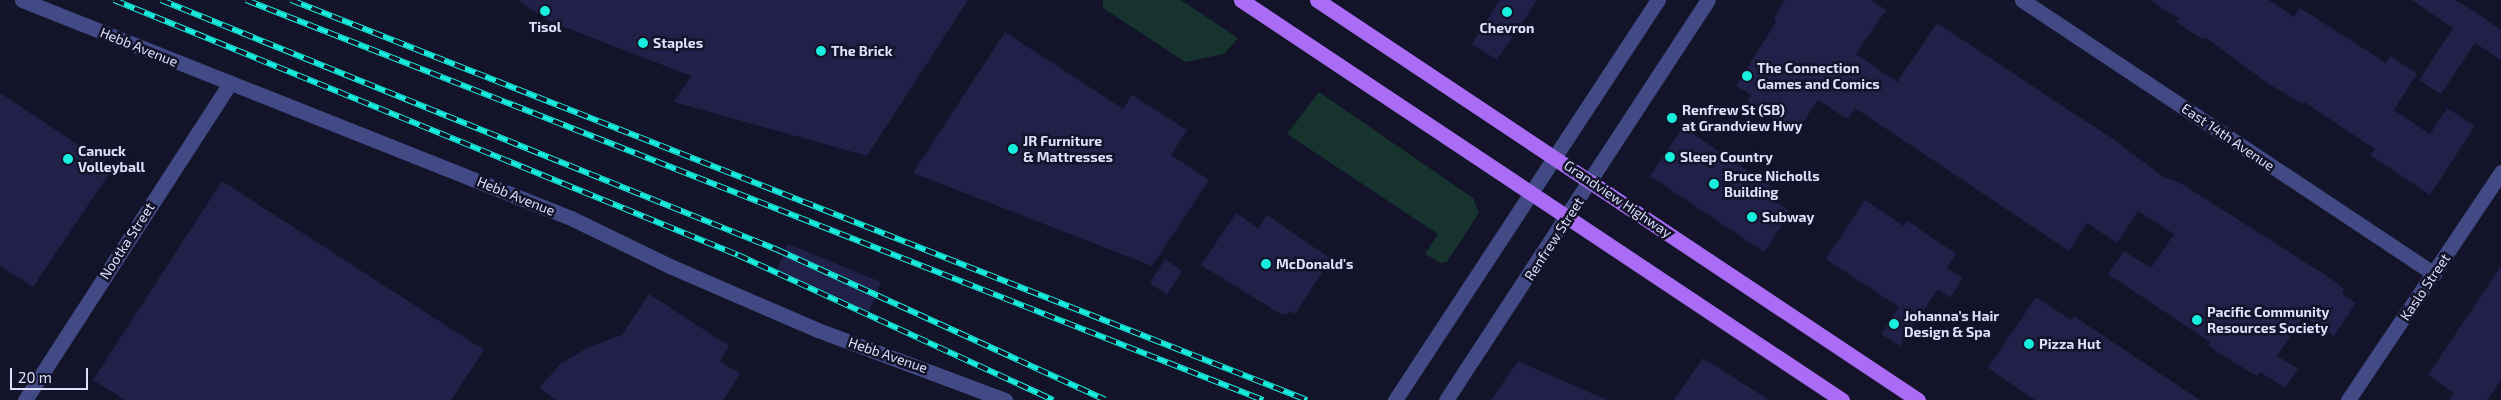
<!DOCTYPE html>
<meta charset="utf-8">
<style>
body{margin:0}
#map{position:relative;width:2501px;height:400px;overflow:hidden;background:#131329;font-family:"Exo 2",sans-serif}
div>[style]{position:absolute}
.green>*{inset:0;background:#16332d}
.building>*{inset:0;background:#212049}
.minor>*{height:15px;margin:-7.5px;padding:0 7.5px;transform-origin:7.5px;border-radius:7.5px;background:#414a84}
.major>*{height:15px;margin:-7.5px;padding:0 7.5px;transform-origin:7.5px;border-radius:7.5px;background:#aa6cf4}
.rail>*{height:5.5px;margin-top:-2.75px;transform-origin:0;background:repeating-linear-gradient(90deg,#131329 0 11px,#18eede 0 22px);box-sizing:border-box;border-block:1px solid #18eede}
.dots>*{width:14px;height:14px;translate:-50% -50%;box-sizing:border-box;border:2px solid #131329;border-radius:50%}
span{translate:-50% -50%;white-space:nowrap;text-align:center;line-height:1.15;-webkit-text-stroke:5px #131329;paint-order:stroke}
.poi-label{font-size:14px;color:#dddffc;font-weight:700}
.left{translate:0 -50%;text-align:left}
.street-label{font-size:14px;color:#dddffc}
.scale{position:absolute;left:10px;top:368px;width:78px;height:22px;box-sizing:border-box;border:2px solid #dddffc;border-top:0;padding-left:6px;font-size:15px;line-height:18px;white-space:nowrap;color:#dddffc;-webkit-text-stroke:4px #131329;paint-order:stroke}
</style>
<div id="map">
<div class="green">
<div style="clip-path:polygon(1103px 0,1181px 0,1238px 38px,1224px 54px,1185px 62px,1103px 8px)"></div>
<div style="clip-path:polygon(1319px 92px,1473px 198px,1479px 213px,1447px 262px,1441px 263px,1425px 254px,1438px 234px,1287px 134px)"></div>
</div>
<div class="building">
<div style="clip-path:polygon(518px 0,968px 0,867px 156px,674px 102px,691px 76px,549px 21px)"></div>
<div style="clip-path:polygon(1500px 0,1537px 0,1497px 60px,1472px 44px)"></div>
<div style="clip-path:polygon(1785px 0,1871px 0,1886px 10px,1856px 54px,1897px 82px,1937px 23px,2116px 141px,2165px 178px,2177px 181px,2330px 278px,2344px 289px,2342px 293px,2356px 303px,2334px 336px,2304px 316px,2277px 356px,2298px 369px,2285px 388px,2260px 372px,2257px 376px,2230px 360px,2208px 345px,2210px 342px,2108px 274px,2124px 251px,2151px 268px,2174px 234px,2138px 211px,2117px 243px,2087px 223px,2069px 251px,1855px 108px,1847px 119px,1818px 100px,1796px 133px,1747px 101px,1751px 95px,1736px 86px,1776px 22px,1774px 17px)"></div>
<div style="clip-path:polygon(2150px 0,2269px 0,2294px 17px,2300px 8px,2386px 63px,2391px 56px,2417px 74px,2394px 110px,2430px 134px,2447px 108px,2475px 126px,2430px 195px,2370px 155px,2375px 149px,2304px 102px,2303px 104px,2269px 84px,2205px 37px,2204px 40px,2176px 22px,2179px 19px)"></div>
<div style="clip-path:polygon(2412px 0,2455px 0,2472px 10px,2501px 30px,2501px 60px,2475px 43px,2441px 94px,2419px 80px,2453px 28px)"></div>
<div style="clip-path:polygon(1005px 32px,1123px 109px,1132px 95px,1187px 130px,1171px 155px,1209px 180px,1152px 266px,913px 173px)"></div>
<div style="clip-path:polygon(0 93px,113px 168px,33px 287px,0 266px)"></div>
<div style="clip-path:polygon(1683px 127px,1779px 192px,1774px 201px,1791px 212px,1764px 252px,1650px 176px)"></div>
<div style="clip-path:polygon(222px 181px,484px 350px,451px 400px,125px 400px,93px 380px)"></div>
<div style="clip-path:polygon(1865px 200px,1904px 226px,1908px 221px,1956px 254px,1947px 268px,1963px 278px,1950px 298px,1938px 289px,1900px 346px,1881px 334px,1899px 307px,1826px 259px)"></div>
<div style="clip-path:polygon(1236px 213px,1258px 228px,1267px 215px,1331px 259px,1295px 314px,1290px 311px,1287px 315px,1279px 313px,1201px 265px)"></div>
<div style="clip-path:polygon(788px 244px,881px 282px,869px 312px,775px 274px)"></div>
<div style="clip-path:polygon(1165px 259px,1182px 271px,1167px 295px,1150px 283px)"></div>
<div style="clip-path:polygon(2501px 266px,2501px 380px,2487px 400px,2449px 400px,2454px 393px,2428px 375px)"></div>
<div style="clip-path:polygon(649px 294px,729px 346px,720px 361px,740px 374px,723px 400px,557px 400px,539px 388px,561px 363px,591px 346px,622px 335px)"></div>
<div style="clip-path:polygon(2036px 297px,2071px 320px,2074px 316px,2200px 400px,2035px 400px,1988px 368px)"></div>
<div style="clip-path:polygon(1703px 358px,1769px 400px,1674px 400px)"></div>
<div style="clip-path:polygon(1518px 361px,1607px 400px,1491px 400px)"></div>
</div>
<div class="minor">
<div style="left:22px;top:0;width:591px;rotate:21.66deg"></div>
<div style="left:571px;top:218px;width:112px;rotate:25.9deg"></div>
<div style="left:672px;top:267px;width:156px;rotate:23.4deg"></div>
<div style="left:815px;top:329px;width:203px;rotate:20.5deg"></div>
<div style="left:2022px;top:0;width:495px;rotate:33.6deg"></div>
<div style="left:25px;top:400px;width:378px;rotate:-57.1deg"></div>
<div style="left:1395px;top:400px;width:479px;rotate:-56.7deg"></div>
<div style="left:1446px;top:400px;width:478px;rotate:-56.8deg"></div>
<div style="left:2348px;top:400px;width:275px;rotate:-56.1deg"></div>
</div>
<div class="major">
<div style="left:1241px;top:0;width:722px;rotate:33.65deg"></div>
<div style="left:1317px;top:0;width:722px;rotate:33.65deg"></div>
</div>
<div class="rail">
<div style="left:114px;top:0;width:674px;rotate:22.23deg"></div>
<div style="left:738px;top:255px;width:347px;rotate:24.7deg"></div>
<div style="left:161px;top:0;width:666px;rotate:22.06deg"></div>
<div style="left:778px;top:250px;width:360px;rotate:24.6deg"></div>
<div style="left:246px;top:0;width:1093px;rotate:21.47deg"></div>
<div style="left:291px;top:0;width:1092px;rotate:21.49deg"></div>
</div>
<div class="dots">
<div style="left:545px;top:11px;background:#18eede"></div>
<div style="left:1507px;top:12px;background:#18eede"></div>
<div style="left:643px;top:43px;background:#18eede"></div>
<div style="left:821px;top:51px;background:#18eede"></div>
<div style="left:1747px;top:76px;background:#18eede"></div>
<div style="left:1672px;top:118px;background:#18eede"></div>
<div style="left:1013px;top:149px;background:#18eede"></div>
<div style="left:1670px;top:157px;background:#18eede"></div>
<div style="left:68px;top:159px;background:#18eede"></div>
<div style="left:1714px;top:184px;background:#18eede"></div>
<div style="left:1752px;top:217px;background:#18eede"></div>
<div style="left:1266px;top:264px;background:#18eede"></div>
<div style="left:2197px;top:320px;background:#18eede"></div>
<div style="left:1894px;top:324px;background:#18eede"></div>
<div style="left:2029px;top:344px;background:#18eede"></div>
</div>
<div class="poi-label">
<span style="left:545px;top:27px">Tisol</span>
<span style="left:1507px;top:28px">Chevron</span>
<span class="left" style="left:653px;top:43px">Staples</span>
<span class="left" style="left:831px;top:51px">The Brick</span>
<span class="left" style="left:1757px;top:76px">The Connection<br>Games and Comics</span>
<span class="left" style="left:1682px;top:118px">Renfrew St (SB)<br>at Grandview Hwy</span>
<span class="left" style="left:1023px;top:149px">JR Furniture<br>&amp; Mattresses</span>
<span class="left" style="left:78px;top:159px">Canuck<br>Volleyball</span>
<span class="left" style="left:1680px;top:157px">Sleep Country</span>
<span class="left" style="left:1724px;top:184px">Bruce Nicholls<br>Building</span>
<span class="left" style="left:1762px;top:217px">Subway</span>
<span class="left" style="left:1276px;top:264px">McDonald's</span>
<span class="left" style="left:2207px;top:320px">Pacific Community<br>Resources Society</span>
<span class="left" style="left:1904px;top:324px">Johanna’s Hair<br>Design &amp; Spa</span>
<span class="left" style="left:2039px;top:344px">Pizza Hut</span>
</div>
<div class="street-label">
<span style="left:139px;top:47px;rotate:22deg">Hebb Avenue</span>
<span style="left:2228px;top:137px;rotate:34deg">East 14th Avenue</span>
<span style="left:516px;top:196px;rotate:22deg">Hebb Avenue</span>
<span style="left:1618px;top:199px;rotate:34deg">Grandview Highway</span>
<span style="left:1554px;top:239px;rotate:-57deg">Renfrew Street</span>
<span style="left:127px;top:241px;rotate:-57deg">Nootka Street</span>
<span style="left:2425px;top:287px;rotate:-56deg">Kaslo Street</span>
<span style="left:888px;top:355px;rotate:19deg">Hebb Avenue</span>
</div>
<div class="scale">20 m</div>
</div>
